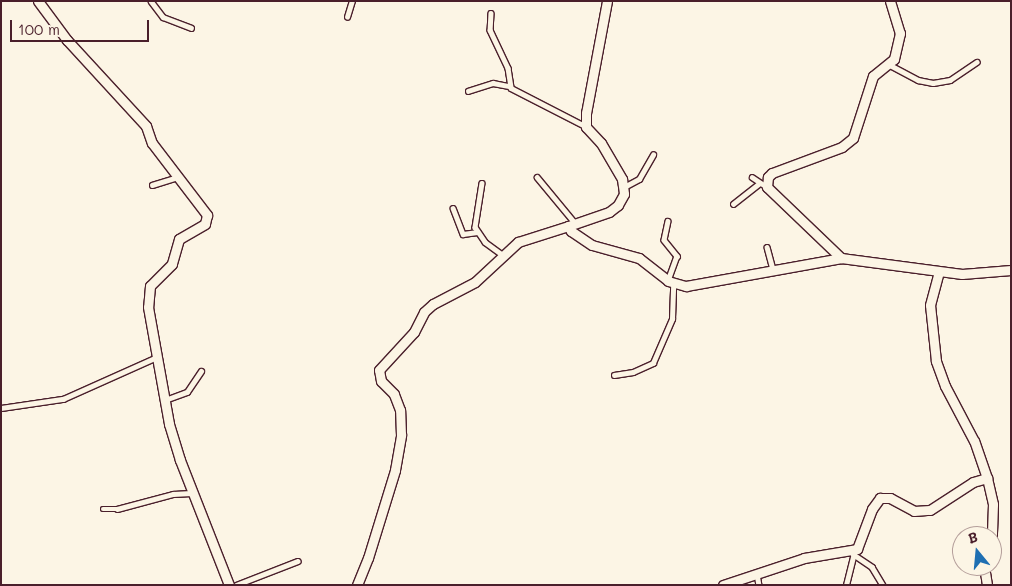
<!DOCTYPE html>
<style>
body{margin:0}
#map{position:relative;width:1012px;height:586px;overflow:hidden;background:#fcf5e5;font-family:Mali,sans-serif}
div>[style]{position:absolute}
.roads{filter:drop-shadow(1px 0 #4a1f2b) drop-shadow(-1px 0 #4a1f2b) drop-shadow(0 1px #4a1f2b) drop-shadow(0 -1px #4a1f2b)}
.service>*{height:4.5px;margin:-2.25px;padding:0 2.25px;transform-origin:2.25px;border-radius:2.25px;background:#fcf5e5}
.minor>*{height:9px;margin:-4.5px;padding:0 4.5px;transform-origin:4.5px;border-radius:4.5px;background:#fcf5e5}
span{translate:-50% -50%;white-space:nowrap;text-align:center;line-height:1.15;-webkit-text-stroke:4px #fcf5e5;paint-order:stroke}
.frame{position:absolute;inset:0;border:2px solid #4a1f2b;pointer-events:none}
.north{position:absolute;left:952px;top:526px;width:50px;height:50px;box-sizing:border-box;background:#fcf5e5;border:1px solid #b59f9b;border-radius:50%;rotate:343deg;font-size:14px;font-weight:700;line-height:20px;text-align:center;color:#4a1f2b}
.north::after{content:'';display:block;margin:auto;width:18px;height:22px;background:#1f6fb2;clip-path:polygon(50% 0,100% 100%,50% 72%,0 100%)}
.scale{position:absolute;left:10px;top:20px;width:139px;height:22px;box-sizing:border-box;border:2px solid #4a1f2b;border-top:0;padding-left:6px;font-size:15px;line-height:18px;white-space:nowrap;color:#4a1f2b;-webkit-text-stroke:4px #fcf5e5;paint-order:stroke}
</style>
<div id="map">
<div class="roads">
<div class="service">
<div style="left:151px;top:1px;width:20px;rotate:53deg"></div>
<div style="left:163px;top:17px;width:30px;rotate:21deg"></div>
<div style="left:491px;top:13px;width:17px;rotate:93deg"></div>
<div style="left:490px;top:30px;width:42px;rotate:64.7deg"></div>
<div style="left:508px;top:68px;width:20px;rotate:81deg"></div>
<div style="left:511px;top:88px;width:83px;rotate:27.2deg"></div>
<div style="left:347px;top:17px;width:17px;rotate:-73deg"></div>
<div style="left:890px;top:65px;width:32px;rotate:28deg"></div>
<div style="left:918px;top:80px;width:15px;rotate:11deg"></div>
<div style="left:933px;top:83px;width:17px;rotate:-10deg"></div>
<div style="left:950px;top:80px;width:32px;rotate:-34deg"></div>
<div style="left:468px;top:91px;width:26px;rotate:-18deg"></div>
<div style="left:493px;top:83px;width:16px;rotate:11deg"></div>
<div style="left:537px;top:177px;width:60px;rotate:50.4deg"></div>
<div style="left:752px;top:177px;width:18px;rotate:34deg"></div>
<div style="left:482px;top:183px;width:45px;rotate:99deg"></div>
<div style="left:475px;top:227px;width:18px;rotate:56deg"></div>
<div style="left:485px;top:242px;width:22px;rotate:36deg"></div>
<div style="left:152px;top:185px;width:27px;rotate:-17deg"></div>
<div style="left:624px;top:187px;width:17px;rotate:-28deg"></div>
<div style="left:639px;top:179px;width:28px;rotate:-60deg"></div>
<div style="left:733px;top:204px;width:33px;rotate:-38deg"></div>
<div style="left:453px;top:208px;width:28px;rotate:69deg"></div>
<div style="left:463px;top:234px;width:14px;rotate:-8deg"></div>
<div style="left:668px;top:221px;width:19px;rotate:102deg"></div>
<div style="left:664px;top:240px;width:21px;rotate:51deg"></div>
<div style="left:677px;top:256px;width:27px;rotate:110deg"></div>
<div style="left:767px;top:247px;width:24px;rotate:75deg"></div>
<div style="left:614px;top:375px;width:19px;rotate:-9deg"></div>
<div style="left:633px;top:372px;width:22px;rotate:-24deg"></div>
<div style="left:653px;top:363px;width:48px;rotate:-66.6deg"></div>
<div style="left:672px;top:319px;width:36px;rotate:-88deg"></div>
<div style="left:165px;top:400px;width:23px;rotate:-20deg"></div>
<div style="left:187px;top:392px;width:25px;rotate:-56deg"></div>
<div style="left:1px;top:408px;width:63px;rotate:-8.3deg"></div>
<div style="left:63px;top:399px;width:103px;rotate:-24.1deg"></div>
<div style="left:103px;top:509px;width:14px"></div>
<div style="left:117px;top:509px;width:58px;rotate:-15deg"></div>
<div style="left:173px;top:494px;width:18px;rotate:-3deg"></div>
<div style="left:853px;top:554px;width:23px;rotate:34deg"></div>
<div style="left:872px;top:567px;width:21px;rotate:59deg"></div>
<div style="left:757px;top:574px;width:11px;rotate:80deg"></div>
<div style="left:236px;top:585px;width:66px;rotate:-21.2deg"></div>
<div style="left:846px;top:585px;width:33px;rotate:-76deg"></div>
</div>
<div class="minor">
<div style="left:38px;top:1px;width:49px;rotate:53.4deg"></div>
<div style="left:67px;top:40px;width:117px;rotate:47.4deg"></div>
<div style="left:146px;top:126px;width:18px;rotate:71deg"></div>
<div style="left:152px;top:143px;width:91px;rotate:52.6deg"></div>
<div style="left:207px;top:215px;width:9px;rotate:103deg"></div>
<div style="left:205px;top:224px;width:30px;rotate:150deg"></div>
<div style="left:179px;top:239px;width:26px;rotate:106deg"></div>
<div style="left:172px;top:264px;width:31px;rotate:135deg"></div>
<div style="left:150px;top:286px;width:21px;rotate:95deg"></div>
<div style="left:148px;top:307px;width:119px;rotate:79.8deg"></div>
<div style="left:169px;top:424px;width:38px;rotate:73deg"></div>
<div style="left:180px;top:460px;width:134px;rotate:68.6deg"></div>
<div style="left:607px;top:1px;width:114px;rotate:100.6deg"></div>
<div style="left:586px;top:113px;width:14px;rotate:90deg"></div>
<div style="left:586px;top:127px;width:22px;rotate:47deg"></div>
<div style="left:601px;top:143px;width:42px;rotate:59.7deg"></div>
<div style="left:622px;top:179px;width:15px;rotate:82deg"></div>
<div style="left:624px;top:194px;width:13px;rotate:119deg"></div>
<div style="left:618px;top:205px;width:11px;rotate:142deg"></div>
<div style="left:609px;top:212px;width:43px;rotate:161.1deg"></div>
<div style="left:568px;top:226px;width:6px;rotate:59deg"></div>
<div style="left:571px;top:231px;width:25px;rotate:34deg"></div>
<div style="left:592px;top:245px;width:49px;rotate:15.5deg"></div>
<div style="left:639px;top:258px;width:37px;rotate:38deg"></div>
<div style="left:668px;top:281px;width:19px;rotate:16deg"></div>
<div style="left:686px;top:286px;width:158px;rotate:-10.2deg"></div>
<div style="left:890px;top:1px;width:34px;rotate:73deg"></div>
<div style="left:900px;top:33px;width:27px;rotate:103deg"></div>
<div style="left:894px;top:59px;width:27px;rotate:141deg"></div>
<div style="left:873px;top:76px;width:65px;rotate:107.9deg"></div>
<div style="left:853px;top:138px;width:14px;rotate:141deg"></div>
<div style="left:842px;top:147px;width:75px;rotate:159.6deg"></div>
<div style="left:772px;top:173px;width:6px;rotate:135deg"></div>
<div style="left:768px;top:177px;width:10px;rotate:96deg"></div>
<div style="left:767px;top:187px;width:103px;rotate:43.8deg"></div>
<div style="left:841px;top:258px;width:122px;rotate:7.5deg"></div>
<div style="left:962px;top:274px;width:49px;rotate:-4.7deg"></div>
<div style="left:987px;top:478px;width:27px;rotate:77deg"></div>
<div style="left:993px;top:504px;width:34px;rotate:92deg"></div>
<div style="left:984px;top:566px;width:19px;rotate:81deg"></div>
<div style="left:357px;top:585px;width:29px;rotate:-68deg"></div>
<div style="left:368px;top:558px;width:92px;rotate:-72.9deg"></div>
<div style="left:395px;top:470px;width:36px;rotate:-80deg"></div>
<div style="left:401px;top:435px;width:25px;rotate:-92deg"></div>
<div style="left:400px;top:410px;width:17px;rotate:-111deg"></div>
<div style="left:394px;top:394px;width:18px;rotate:-135deg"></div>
<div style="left:381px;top:381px;width:11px;rotate:-100deg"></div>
<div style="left:379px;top:370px;width:52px;rotate:-47.4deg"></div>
<div style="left:414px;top:332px;width:22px;rotate:-63deg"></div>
<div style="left:424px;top:312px;width:12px;rotate:-42deg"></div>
<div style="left:433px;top:304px;width:47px;rotate:-27.6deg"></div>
<div style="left:475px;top:282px;width:59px;rotate:-42.9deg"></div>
<div style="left:518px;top:242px;width:52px;rotate:-17.7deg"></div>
<div style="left:723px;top:585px;width:85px;rotate:-18.4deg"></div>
<div style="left:804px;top:558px;width:54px;rotate:-9.6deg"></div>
<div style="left:857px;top:549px;width:43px;rotate:-69.4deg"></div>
<div style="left:872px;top:509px;width:14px;rotate:-54deg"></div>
<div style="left:880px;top:498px;width:10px"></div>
<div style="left:890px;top:498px;width:27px;rotate:28deg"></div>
<div style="left:914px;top:511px;width:16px;rotate:-4deg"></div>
<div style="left:930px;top:510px;width:51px;rotate:-33.1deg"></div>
<div style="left:973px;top:482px;width:15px;rotate:-16deg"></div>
<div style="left:987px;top:478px;width:39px;rotate:-109deg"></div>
<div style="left:974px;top:441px;width:62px;rotate:-117.8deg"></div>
<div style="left:945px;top:386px;width:27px;rotate:-110deg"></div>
<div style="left:936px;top:361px;width:56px;rotate:-96.1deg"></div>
<div style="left:930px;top:305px;width:34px;rotate:-75deg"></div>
</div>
</div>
<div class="frame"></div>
<div class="north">B</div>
<div class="scale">100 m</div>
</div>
